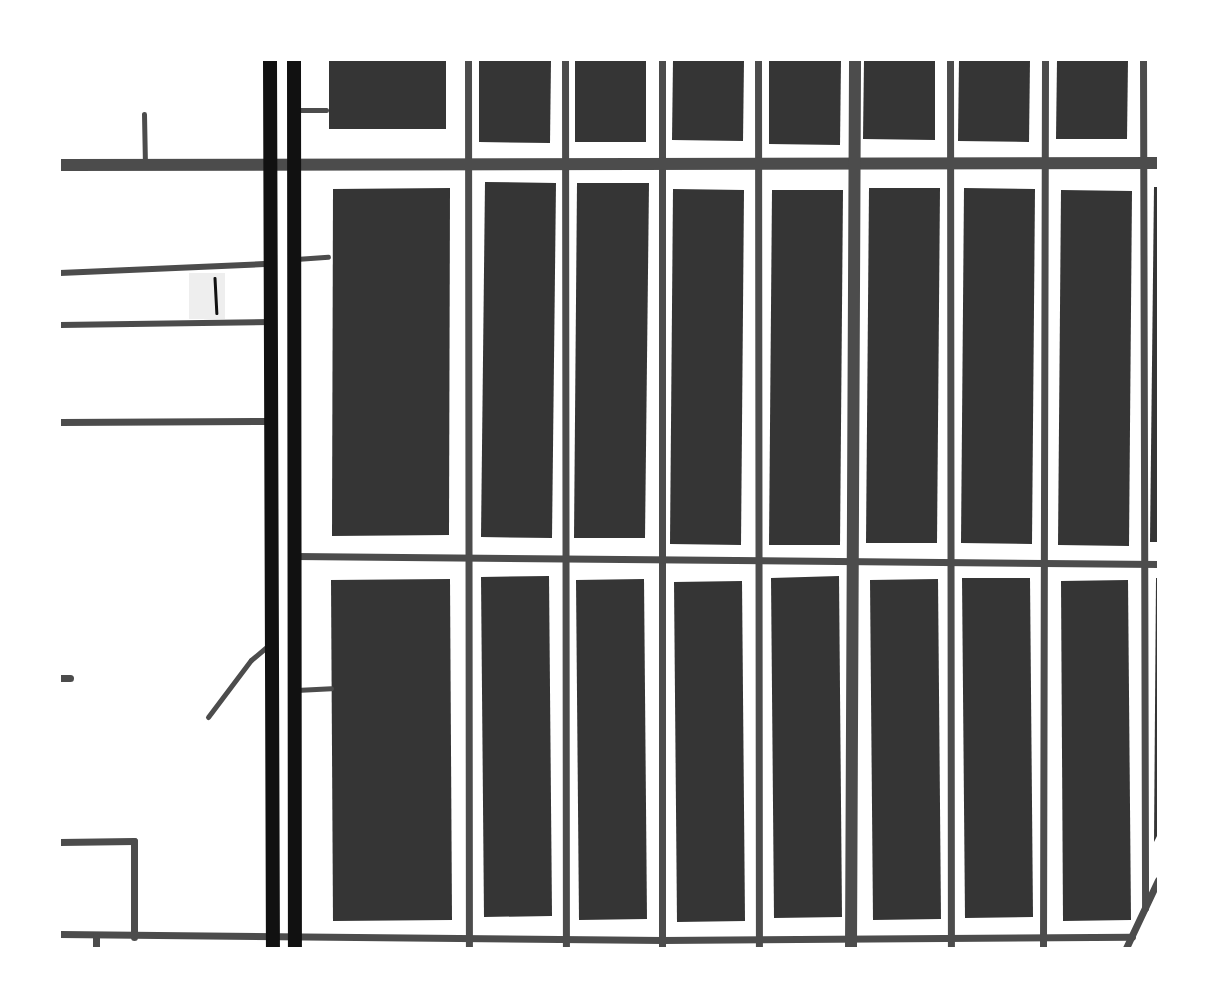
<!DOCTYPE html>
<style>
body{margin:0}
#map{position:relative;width:1218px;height:1008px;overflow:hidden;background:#fff;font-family:Arial,sans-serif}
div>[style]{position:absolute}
.green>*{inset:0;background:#eee}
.building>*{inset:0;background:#353535}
.path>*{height:2.5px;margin:-1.25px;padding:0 1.25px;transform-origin:1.25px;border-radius:1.25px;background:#111}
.service>*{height:5px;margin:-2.5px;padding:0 2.5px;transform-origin:2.5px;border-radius:2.5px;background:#4c4c4c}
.pedestrian>*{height:6px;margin:-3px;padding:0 3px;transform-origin:3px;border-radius:3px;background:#4c4c4c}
.minor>*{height:7px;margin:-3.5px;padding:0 3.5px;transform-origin:3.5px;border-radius:3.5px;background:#4c4c4c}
.tertiary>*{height:12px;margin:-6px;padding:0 6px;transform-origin:6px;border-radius:6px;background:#4c4c4c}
.secondary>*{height:14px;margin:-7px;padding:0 7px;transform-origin:7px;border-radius:7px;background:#111}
span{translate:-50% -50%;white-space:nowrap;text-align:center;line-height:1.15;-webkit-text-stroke:5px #fff;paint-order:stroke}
.frame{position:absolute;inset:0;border:61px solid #fff;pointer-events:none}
</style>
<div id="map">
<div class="green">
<div style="clip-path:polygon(189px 273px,225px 273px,225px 319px,189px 319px)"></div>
</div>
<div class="building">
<div style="clip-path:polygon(329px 60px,446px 60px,446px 129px,329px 129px)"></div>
<div style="clip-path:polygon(479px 60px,551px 60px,550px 143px,479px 142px)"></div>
<div style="clip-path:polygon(575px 60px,646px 60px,646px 142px,575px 142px)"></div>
<div style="clip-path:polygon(673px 60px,744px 60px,743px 141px,672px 140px)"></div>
<div style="clip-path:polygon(769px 60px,841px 60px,840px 145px,769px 144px)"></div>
<div style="clip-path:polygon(864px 60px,935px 60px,935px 140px,863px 139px)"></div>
<div style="clip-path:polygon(959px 60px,1030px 60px,1029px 142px,958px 141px)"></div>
<div style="clip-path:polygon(1057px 60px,1128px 60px,1127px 139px,1056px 139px)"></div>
<div style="clip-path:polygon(485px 182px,556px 183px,552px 538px,481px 537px)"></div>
<div style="clip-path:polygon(577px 183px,649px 183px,645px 538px,574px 538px)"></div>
<div style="clip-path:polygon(1154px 187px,1158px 187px,1158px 542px,1150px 542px)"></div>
<div style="clip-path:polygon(450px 188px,449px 535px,332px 536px,333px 189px)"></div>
<div style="clip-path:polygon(869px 188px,940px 188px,937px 543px,866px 543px)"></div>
<div style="clip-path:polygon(964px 188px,1035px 189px,1032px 544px,961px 543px)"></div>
<div style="clip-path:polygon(673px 189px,744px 190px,741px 545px,670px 544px)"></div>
<div style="clip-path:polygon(772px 190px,843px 190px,840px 545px,769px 545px)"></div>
<div style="clip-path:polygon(1061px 190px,1132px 191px,1129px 546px,1058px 545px)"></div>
<div style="clip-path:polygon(549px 576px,552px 916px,484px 917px,481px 577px)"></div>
<div style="clip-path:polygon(839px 576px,842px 917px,774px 918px,771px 578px)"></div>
<div style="clip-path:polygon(962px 578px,1030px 578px,1033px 917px,965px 918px)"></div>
<div style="clip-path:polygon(1156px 578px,1158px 578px,1158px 834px,1154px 842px)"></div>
<div style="clip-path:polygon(450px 579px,452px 920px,333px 921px,331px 580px)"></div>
<div style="clip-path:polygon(644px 579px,647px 919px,579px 920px,576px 580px)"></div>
<div style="clip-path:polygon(938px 579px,941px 919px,873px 920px,870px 580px)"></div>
<div style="clip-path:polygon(1128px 580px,1131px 920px,1063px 921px,1061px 581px)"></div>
<div style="clip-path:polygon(742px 581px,745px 921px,677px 922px,674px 582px)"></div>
</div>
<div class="path">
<div style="left:215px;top:278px;width:35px;rotate:87deg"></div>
</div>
<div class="service">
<div style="left:294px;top:110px;width:32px"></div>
<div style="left:144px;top:114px;width:50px;rotate:88.9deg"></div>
<div style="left:296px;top:259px;width:32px;rotate:-4deg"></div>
<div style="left:296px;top:690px;width:35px;rotate:-3deg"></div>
<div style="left:208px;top:717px;width:71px;rotate:-53deg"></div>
<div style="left:251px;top:660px;width:23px;rotate:-40deg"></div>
</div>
<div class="pedestrian">
<div style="left:60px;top:273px;width:210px;rotate:-2.5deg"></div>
<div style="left:60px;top:325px;width:211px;rotate:-0.8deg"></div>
</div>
<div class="minor">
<div style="left:468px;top:60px;width:888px;rotate:89.94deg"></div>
<div style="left:565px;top:60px;width:888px;rotate:89.94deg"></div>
<div style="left:662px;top:60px;width:888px;rotate:90deg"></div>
<div style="left:758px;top:60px;width:888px;rotate:89.94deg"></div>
<div style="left:950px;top:60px;width:888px;rotate:89.94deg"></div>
<div style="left:1143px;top:60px;width:848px;rotate:89.86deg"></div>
<div style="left:60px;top:422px;width:213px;rotate:-0.3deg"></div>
<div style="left:295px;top:556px;width:863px;rotate:0.53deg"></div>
<div style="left:60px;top:678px;width:10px"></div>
<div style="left:60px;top:842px;width:74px;rotate:-0.8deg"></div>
<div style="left:134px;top:841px;width:96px;rotate:90deg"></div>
<div style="left:60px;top:934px;width:602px;rotate:0.57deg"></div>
<div style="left:662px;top:940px;width:470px;rotate:-0.4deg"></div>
<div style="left:96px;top:936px;width:12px;rotate:90deg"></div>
<div style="left:1043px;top:948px;width:888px;rotate:-89.87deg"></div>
<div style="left:1126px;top:948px;width:75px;rotate:-64.8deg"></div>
</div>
<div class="tertiary">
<div style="left:60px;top:165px;width:1098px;rotate:-0.1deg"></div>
<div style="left:851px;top:948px;width:888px;rotate:-89.74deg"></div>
</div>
<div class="secondary">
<div style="left:270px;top:60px;width:888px;rotate:89.81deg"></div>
<div style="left:294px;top:60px;width:888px;rotate:89.94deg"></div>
</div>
<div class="frame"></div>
</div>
